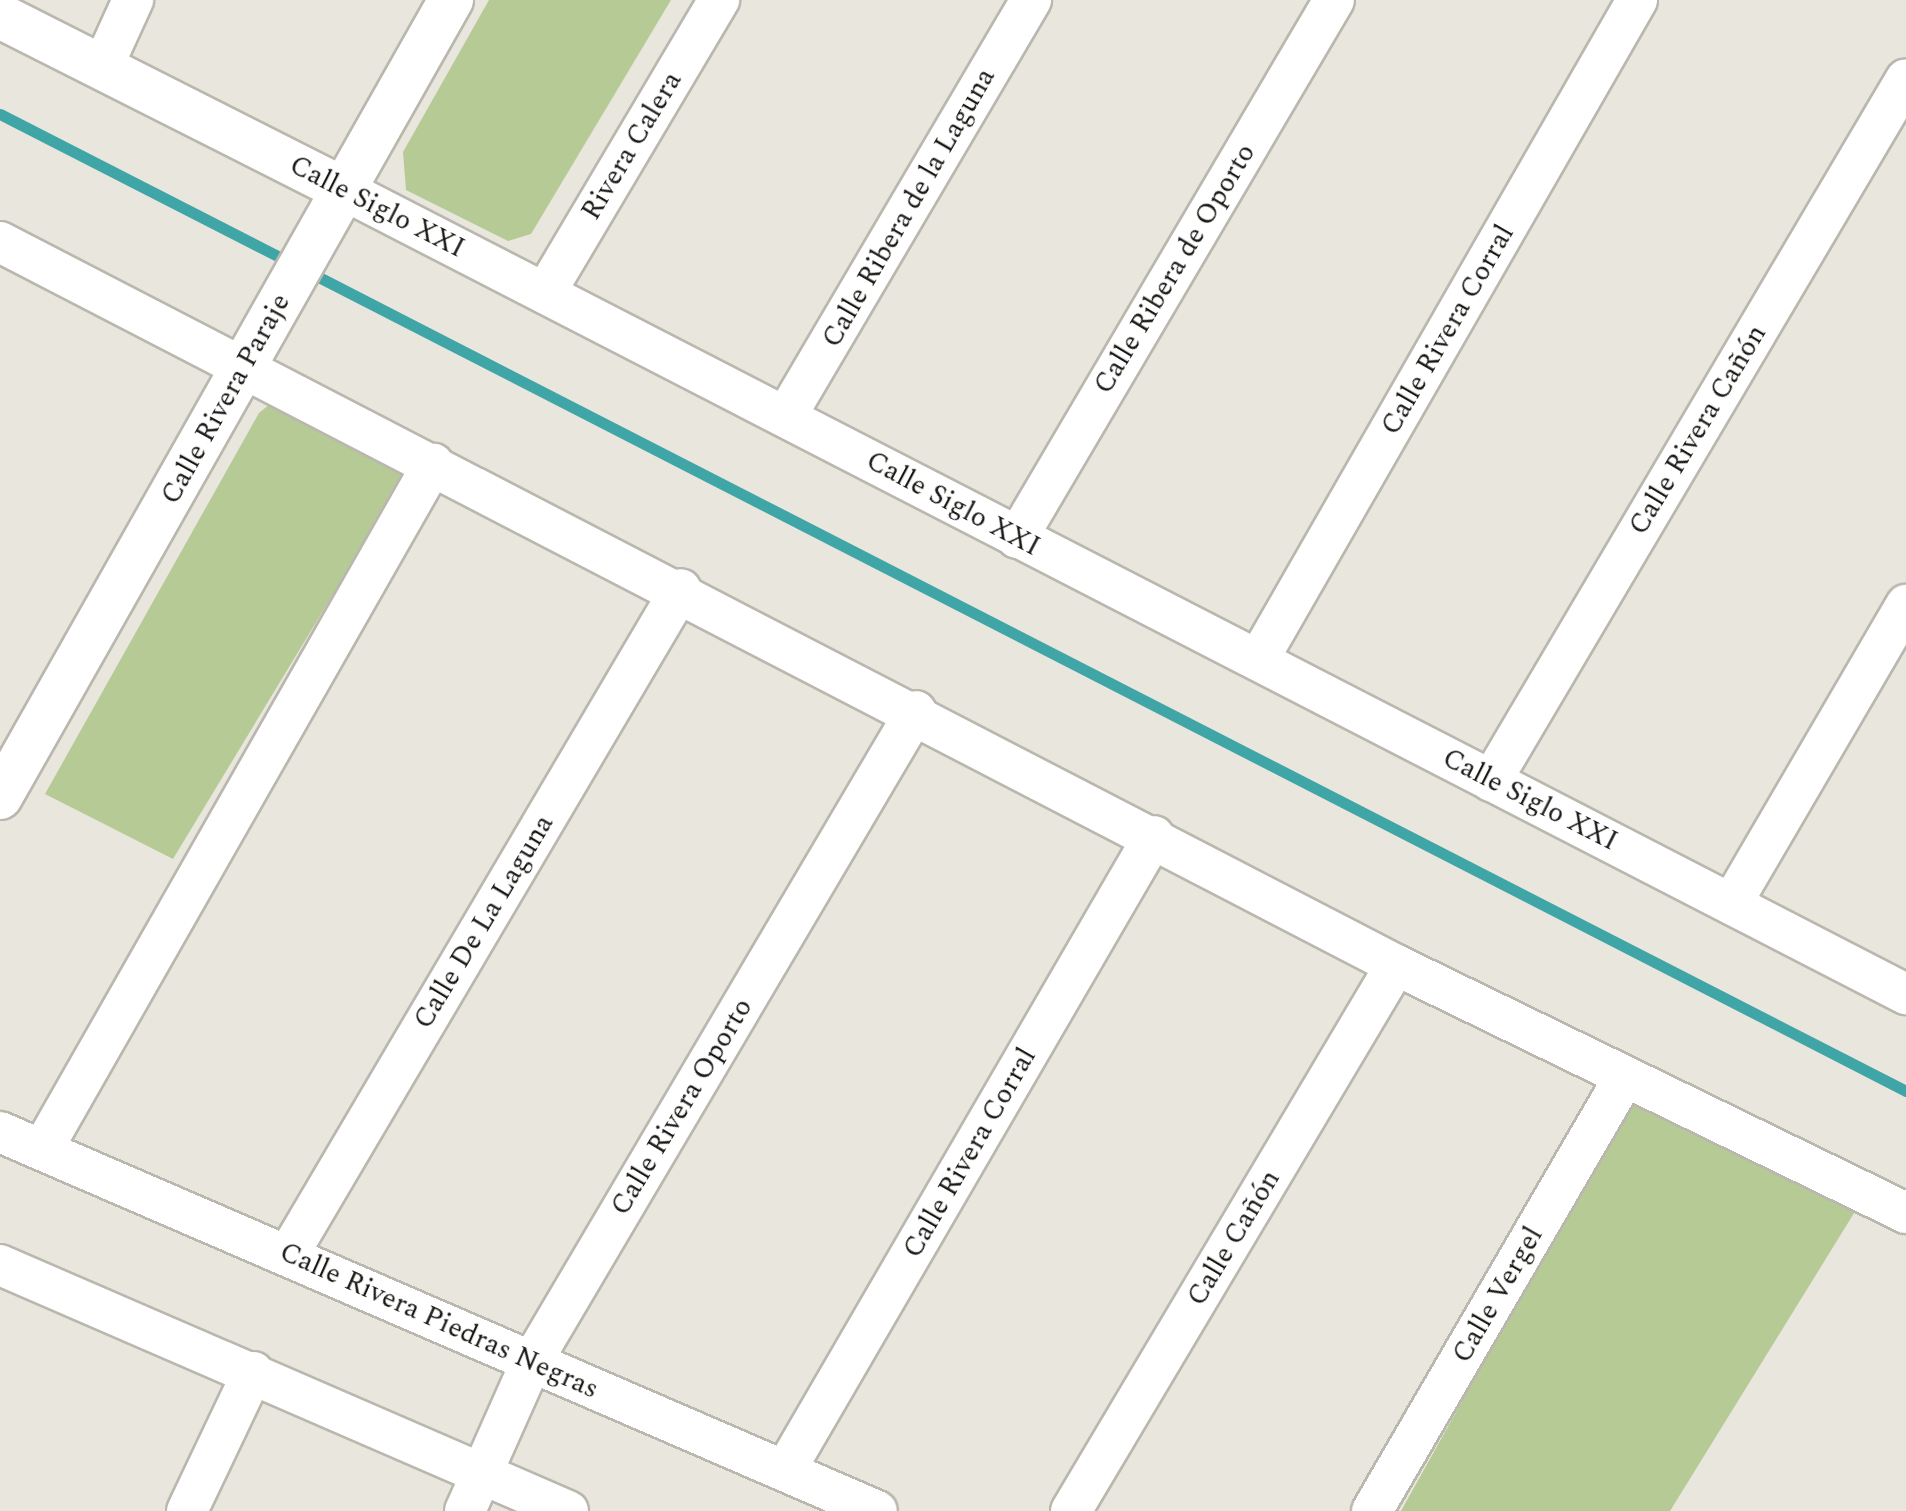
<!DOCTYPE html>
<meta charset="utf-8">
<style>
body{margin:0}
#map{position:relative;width:1906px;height:1511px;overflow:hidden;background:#e9e6dd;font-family:Spectral,serif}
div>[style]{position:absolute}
.green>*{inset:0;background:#b6ca96}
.stream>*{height:11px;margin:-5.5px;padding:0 5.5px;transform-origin:5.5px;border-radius:5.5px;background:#3fa5a6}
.roads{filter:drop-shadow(2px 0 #bab7ae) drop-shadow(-2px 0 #bab7ae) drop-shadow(0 2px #bab7ae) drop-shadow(0 -2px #bab7ae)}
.street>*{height:40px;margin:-20px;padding:0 20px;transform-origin:20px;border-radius:20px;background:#fff}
.secondary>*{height:44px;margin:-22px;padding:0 22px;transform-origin:22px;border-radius:22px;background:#fff}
span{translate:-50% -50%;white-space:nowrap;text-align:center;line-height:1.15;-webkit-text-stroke:6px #fff;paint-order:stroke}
.street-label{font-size:28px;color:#181714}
</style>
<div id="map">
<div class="green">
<div style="clip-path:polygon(489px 0,671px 0,531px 234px,508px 241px,406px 190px,403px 152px)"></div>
<div style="clip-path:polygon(276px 399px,401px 463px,401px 482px,173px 859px,45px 794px,259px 413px)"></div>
<div style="clip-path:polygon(1634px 1092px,1856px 1210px,1670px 1511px,1401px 1511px)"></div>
</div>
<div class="stream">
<div style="left:0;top:114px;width:327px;rotate:27.1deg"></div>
<div style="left:307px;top:271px;width:1797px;rotate:27.15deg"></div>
</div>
<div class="roads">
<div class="street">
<div style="left:102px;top:68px;width:75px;rotate:-65.5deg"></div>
<div style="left:344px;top:190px;width:1757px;rotate:27.24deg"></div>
<div style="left:0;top:242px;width:1572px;rotate:27.38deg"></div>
<div style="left:1396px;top:965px;width:567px;rotate:25.93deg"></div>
<div style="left:545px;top:293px;width:341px;rotate:-59.3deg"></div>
<div style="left:786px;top:416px;width:483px;rotate:-59.5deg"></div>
<div style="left:1017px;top:538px;width:624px;rotate:-59.49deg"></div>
<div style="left:1258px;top:660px;width:761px;rotate:-60.13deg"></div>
<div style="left:1491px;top:781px;width:815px;rotate:-59.41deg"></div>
<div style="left:1733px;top:901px;width:343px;rotate:-59.7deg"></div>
<div style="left:0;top:1132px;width:955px;rotate:23.37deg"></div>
<div style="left:42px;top:1150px;width:790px;rotate:-60.32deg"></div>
<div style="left:288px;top:1255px;width:773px;rotate:-59.46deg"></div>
<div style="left:0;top:1265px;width:619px;rotate:23.42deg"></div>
<div style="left:786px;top:1469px;width:732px;rotate:-59.83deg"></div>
<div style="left:187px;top:1511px;width:154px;rotate:-64.6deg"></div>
<div style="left:465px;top:1511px;width:162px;rotate:-66deg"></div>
<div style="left:531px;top:1363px;width:757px;rotate:-59.44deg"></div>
<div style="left:1071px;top:1511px;width:635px;rotate:-59.24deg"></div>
<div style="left:1372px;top:1511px;width:499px;rotate:-59.8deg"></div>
</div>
<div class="secondary">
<div style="left:0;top:16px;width:386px;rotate:26.8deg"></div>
<div style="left:0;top:797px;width:916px;rotate:-60.5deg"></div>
</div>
</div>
<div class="street-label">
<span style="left:632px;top:146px;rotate:-59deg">Rivera Calera</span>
<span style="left:377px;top:207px;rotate:27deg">Calle Siglo XXI</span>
<span style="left:909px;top:208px;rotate:-60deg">Calle Ribera de la Laguna</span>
<span style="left:1175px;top:269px;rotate:-59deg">Calle Ribera de Oporto</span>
<span style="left:1448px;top:330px;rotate:-60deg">Calle Rivera Corral</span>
<span style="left:226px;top:399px;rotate:-61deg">Calle Rivera Paraje</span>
<span style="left:1698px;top:430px;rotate:-59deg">Calle Rivera Cañón</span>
<span style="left:953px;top:504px;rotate:28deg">Calle Siglo XXI</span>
<span style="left:1530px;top:800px;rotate:27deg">Calle Siglo XXI</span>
<span style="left:484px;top:922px;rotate:-59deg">Calle De La Laguna</span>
<span style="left:682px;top:1107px;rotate:-59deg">Calle Rivera Oporto</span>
<span style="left:970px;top:1153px;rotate:-60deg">Calle Rivera Corral</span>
<span style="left:1234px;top:1238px;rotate:-59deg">Calle Cañón</span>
<span style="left:1498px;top:1295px;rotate:-60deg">Calle Vergel</span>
<span style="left:439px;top:1321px;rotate:24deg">Calle Rivera Piedras Negras</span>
</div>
</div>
